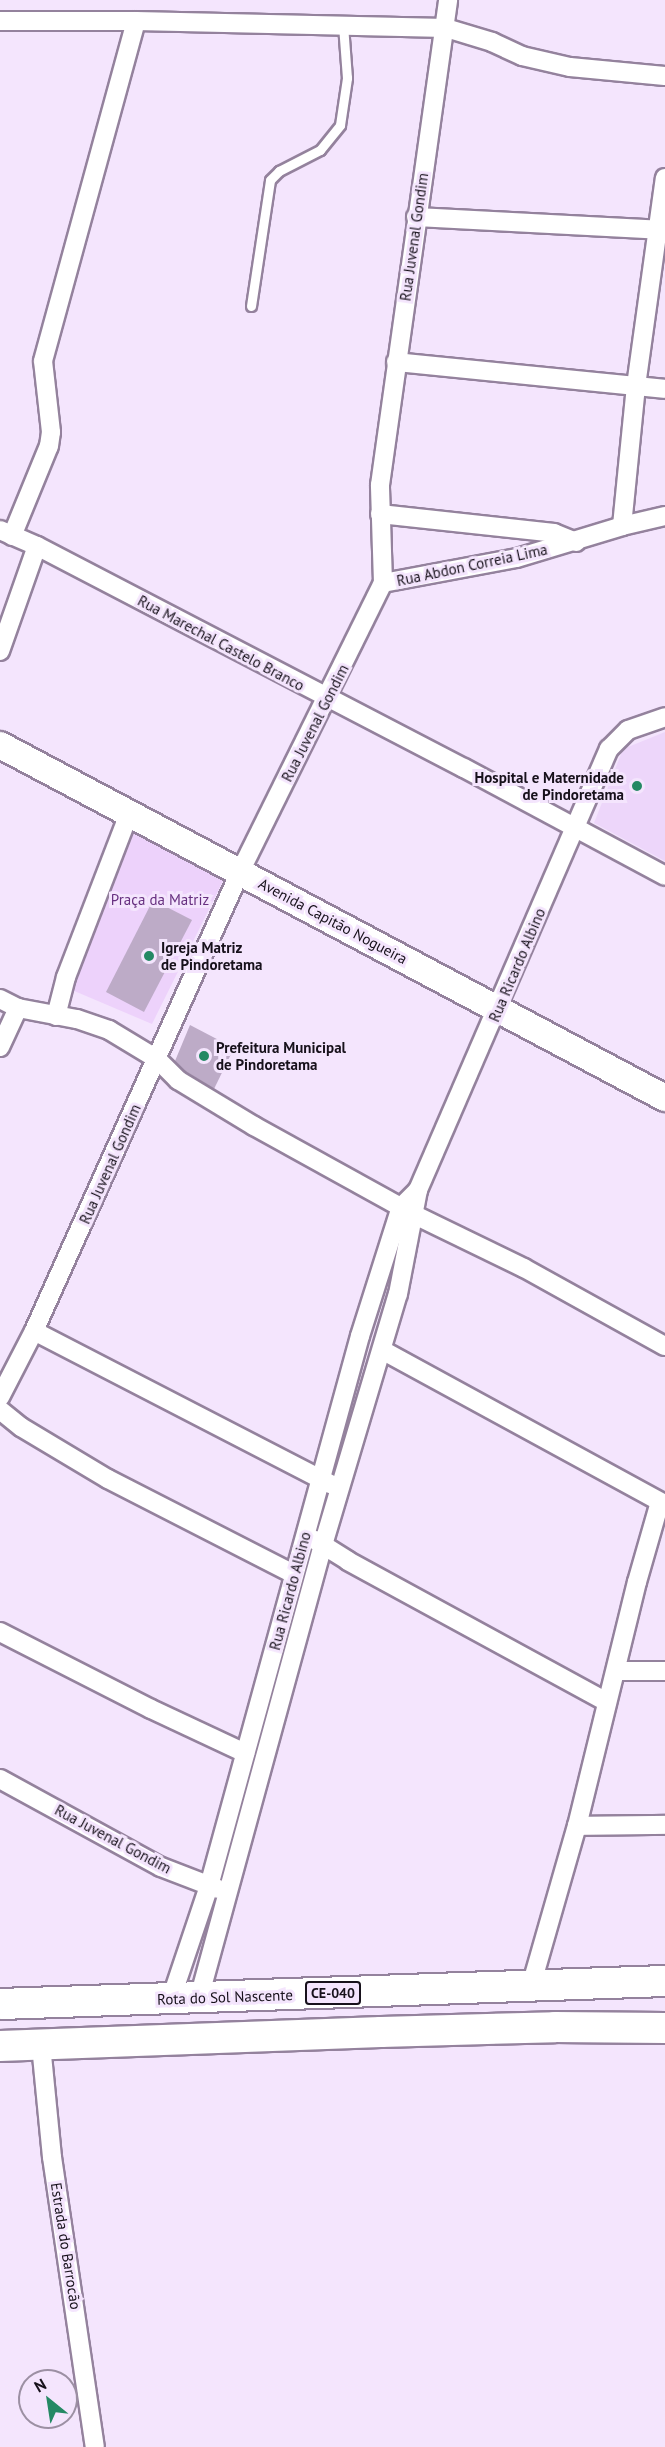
<!DOCTYPE html>
<meta charset="utf-8">
<style>
body{margin:0}
#map{position:relative;width:665px;height:2447px;overflow:hidden;background:#f4e5fd;font-family:"PT Sans",sans-serif}
div>[style]{position:absolute}
.built>*{inset:0;background:#edd6fa}
.green>*{inset:0;background:#edd2fb}
.building>*{inset:0;background:#bdabc7}
.roads{filter:drop-shadow(2px 0 #94829d) drop-shadow(-2px 0 #94829d) drop-shadow(0 2px #94829d) drop-shadow(0 -2px #94829d)}
.service>*{height:9px;margin:-4.5px;padding:0 4.5px;transform-origin:4.5px;border-radius:4.5px;background:#fff}
.minor>*{height:18px;margin:-9px;padding:0 9px;transform-origin:9px;border-radius:9px;background:#fff}
.secondary>*{height:26px;margin:-13px;padding:0 13px;transform-origin:13px;border-radius:13px;background:#fff}
.trunk>*{height:30px;margin:-15px;padding:0 15px;transform-origin:15px;border-radius:15px;background:#fff}
.dots>*{width:16px;height:16px;translate:-50% -50%;box-sizing:border-box;border:3px solid #f4e5fd;border-radius:50%}
span{translate:-50% -50%;white-space:nowrap;text-align:center;line-height:1.15;-webkit-text-stroke:6px #f4e5fd;paint-order:stroke}
.shield-label span{padding:2px 4px;background:#f4e5fd;border:2px solid;border-radius:4px;-webkit-text-stroke-width:0}
.shield-label{font-size:14px;color:#17111b;font-weight:700}
.street-label{font-size:15px;color:#17111b}
.poi-label{font-size:15px;color:#17111b;font-weight:700}
.right{translate:-100% -50%;text-align:right}
.left{translate:0 -50%;text-align:left}
.park-label{font-size:15px;color:#673080}
.north{position:absolute;left:18px;top:2369px;width:60px;height:60px;box-sizing:border-box;background:#f4e5fd;border:2px solid #9c90a3;border-radius:50%;rotate:330deg;font-size:16px;font-weight:700;line-height:24px;text-align:center;color:#17111b}
.north::after{content:'';display:block;margin:auto;width:21px;height:27px;background:#248964;clip-path:polygon(50% 0,100% 100%,50% 72%,0 100%)}
</style>
<div id="map">
<div class="built">
<div style="clip-path:polygon(665px 732px,665px 861px,594px 823px,623px 749px)"></div>
</div>
<div class="green">
<div style="clip-path:polygon(135px 828px,224px 879px,152px 1024px,72px 990px)"></div>
</div>
<div class="building">
<div style="clip-path:polygon(153px 900px,192px 920px,144px 1012px,106px 992px)"></div>
<div style="clip-path:polygon(190px 1025px,234px 1048px,214px 1089px,185px 1071px,175px 1061px)"></div>
</div>
<div class="roads">
<div class="service">
<div style="left:251px;top:306px;width:127px;rotate:-81.4deg"></div>
<div style="left:270px;top:180px;width:13px;rotate:-45deg"></div>
<div style="left:279px;top:171px;width:46px;rotate:-27.1deg"></div>
<div style="left:320px;top:150px;width:32px;rotate:-51deg"></div>
<div style="left:340px;top:125px;width:48px;rotate:-81.5deg"></div>
<div style="left:347px;top:78px;width:53px;rotate:-94.3deg"></div>
</div>
<div class="minor">
<div style="left:0;top:21px;width:136px"></div>
<div style="left:136px;top:21px;width:310px;rotate:1.3deg"></div>
<div style="left:446px;top:28px;width:48px;rotate:16.9deg"></div>
<div style="left:492px;top:42px;width:33px;rotate:25deg"></div>
<div style="left:522px;top:56px;width:49px;rotate:12.9deg"></div>
<div style="left:570px;top:67px;width:95px;rotate:5.4deg"></div>
<div style="left:416px;top:217px;width:249px;rotate:3deg"></div>
<div style="left:396px;top:362px;width:270px;rotate:5.7deg"></div>
<div style="left:380px;top:514px;width:175px;rotate:6.2deg"></div>
<div style="left:554px;top:533px;width:24px;rotate:22deg"></div>
<div style="left:622px;top:526px;width:141px;rotate:-84.3deg"></div>
<div style="left:636px;top:386px;width:210px;rotate:-82.1deg"></div>
<div style="left:0;top:530px;width:40px;rotate:23.4deg"></div>
<div style="left:37px;top:546px;width:481px;rotate:27.5deg"></div>
<div style="left:464px;top:768px;width:228px;rotate:28.2deg"></div>
<div style="left:12px;top:536px;width:97px;rotate:-67.7deg"></div>
<div style="left:49px;top:446px;width:14px;rotate:-82deg"></div>
<div style="left:51px;top:432px;width:71px;rotate:-96.4deg"></div>
<div style="left:43px;top:361px;width:352px;rotate:-74.7deg"></div>
<div style="left:383px;top:583px;width:136px;rotate:-10.6deg"></div>
<div style="left:517px;top:558px;width:110px;rotate:-16.9deg"></div>
<div style="left:622px;top:526px;width:44px;rotate:-13.1deg"></div>
<div style="left:0;top:651px;width:111px;rotate:-70.6deg"></div>
<div style="left:0;top:999px;width:20px;rotate:27deg"></div>
<div style="left:18px;top:1008px;width:60px;rotate:10.6deg"></div>
<div style="left:77px;top:1019px;width:34px;rotate:19deg"></div>
<div style="left:109px;top:1030px;width:56px;rotate:31.1deg"></div>
<div style="left:157px;top:1059px;width:30px;rotate:45deg"></div>
<div style="left:178px;top:1080px;width:89px;rotate:31.2deg"></div>
<div style="left:254px;top:1126px;width:184px;rotate:28.9deg"></div>
<div style="left:415px;top:1215px;width:121px;rotate:25.9deg"></div>
<div style="left:524px;top:1268px;width:161px;rotate:29deg"></div>
<div style="left:56px;top:1016px;width:40px;rotate:-75.6deg"></div>
<div style="left:66px;top:977px;width:175px;rotate:-68.9deg"></div>
<div style="left:0;top:1047px;width:43px;rotate:-65.2deg"></div>
<div style="left:34px;top:1331px;width:334px;rotate:27.3deg"></div>
<div style="left:382px;top:1350px;width:322px;rotate:28.6deg"></div>
<div style="left:0;top:1397px;width:74px;rotate:-62.7deg"></div>
<div style="left:34px;top:1331px;width:503px;rotate:-65.83deg"></div>
<div style="left:240px;top:872px;width:322px;rotate:-63.7deg"></div>
<div style="left:383px;top:583px;width:98px;rotate:-91.8deg"></div>
<div style="left:380px;top:485px;width:490px;rotate:-82deg"></div>
<div style="left:0;top:1410px;width:27px;rotate:39deg"></div>
<div style="left:21px;top:1427px;width:101px;rotate:30.9deg"></div>
<div style="left:108px;top:1479px;width:209px;rotate:27.1deg"></div>
<div style="left:315px;top:1540px;width:39px;rotate:32deg"></div>
<div style="left:348px;top:1561px;width:295px;rotate:28.6deg"></div>
<div style="left:0;top:1632px;width:169px;rotate:27deg"></div>
<div style="left:151px;top:1709px;width:104px;rotate:25.1deg"></div>
<div style="left:616px;top:1671px;width:49px"></div>
<div style="left:0;top:1779px;width:183px;rotate:28.7deg"></div>
<div style="left:161px;top:1867px;width:61px;rotate:21.1deg"></div>
<div style="left:577px;top:1826px;width:88px;rotate:-0.7deg"></div>
<div style="left:531px;top:1986px;width:166px;rotate:-74deg"></div>
<div style="left:577px;top:1826px;width:251px;rotate:-76.2deg"></div>
<div style="left:637px;top:1582px;width:83px;rotate:-74deg"></div>
<div style="left:199px;top:1998px;width:470px;rotate:-74.7deg"></div>
<div style="left:323px;top:1545px;width:262px;rotate:-73.4deg"></div>
<div style="left:398px;top:1294px;width:106px;rotate:-79.1deg"></div>
<div style="left:418px;top:1190px;width:481px;rotate:-66.6deg"></div>
<div style="left:609px;top:749px;width:27px;rotate:-45deg"></div>
<div style="left:628px;top:730px;width:39px;rotate:-19deg"></div>
<div style="left:171px;top:1999px;width:119px;rotate:-71.4deg"></div>
<div style="left:209px;top:1886px;width:570px;rotate:-74.65deg"></div>
<div style="left:360px;top:1336px;width:135px;rotate:-72.4deg"></div>
<div style="left:401px;top:1207px;width:24px;rotate:-45deg"></div>
<div style="left:41px;top:2045px;width:113px;rotate:84.4deg"></div>
<div style="left:52px;top:2157px;width:293px;rotate:81.6deg"></div>
</div>
<div class="secondary">
<div style="left:0;top:745px;width:753px;rotate:27.96deg"></div>
</div>
<div class="trunk">
<div style="left:0;top:2004px;width:665px;rotate:-1.98deg"></div>
<div style="left:0;top:2046px;width:381px;rotate:-2.1deg"></div>
<div style="left:381px;top:2032px;width:174px;rotate:-1.6deg"></div>
<div style="left:555px;top:2027px;width:110px;rotate:0.5deg"></div>
</div>
</div>
<div class="dots">
<div style="left:637px;top:786px;background:#248964"></div>
<div style="left:149px;top:956px;background:#248964"></div>
<div style="left:204px;top:1056px;background:#248964"></div>
</div>
<div class="shield-label">
<span style="left:333px;top:1993px">CE-040</span>
</div>
<div class="street-label">
<span style="left:414px;top:237px;rotate:-82deg">Rua Juvenal Gondim</span>
<span style="left:472px;top:565px;rotate:-12deg">Rua Abdon Correia Lima</span>
<span style="left:221px;top:643px;rotate:28deg">Rua Marechal Castelo Branco</span>
<span style="left:315px;top:723px;rotate:-63deg">Rua Juvenal Gondim</span>
<span style="left:333px;top:921px;rotate:28deg">Avenida Capitão Nogueira</span>
<span style="left:517px;top:965px;rotate:-67deg">Rua Ricardo Albino</span>
<span style="left:110px;top:1164px;rotate:-66deg">Rua Juvenal Gondim</span>
<span style="left:290px;top:1591px;rotate:-75deg">Rua Ricardo Albino</span>
<span style="left:113px;top:1839px;rotate:28deg">Rua Juvenal Gondim</span>
<span style="left:225px;top:1997px;rotate:-2deg">Rota do Sol Nascente</span>
<span style="left:66px;top:2246px;rotate:81deg">Estrada do Barrocão</span>
</div>
<div class="poi-label">
<span class="right" style="left:624px;top:786px">Hospital e Maternidade<br>de Pindoretama</span>
<span class="left" style="left:161px;top:956px">Igreja Matriz<br>de Pindoretama</span>
<span class="left" style="left:216px;top:1056px">Prefeitura Municipal<br>de Pindoretama</span>
</div>
<div class="park-label">
<span style="left:160px;top:900px">Praça da Matriz</span>
</div>
<div class="north">N</div>
</div>
